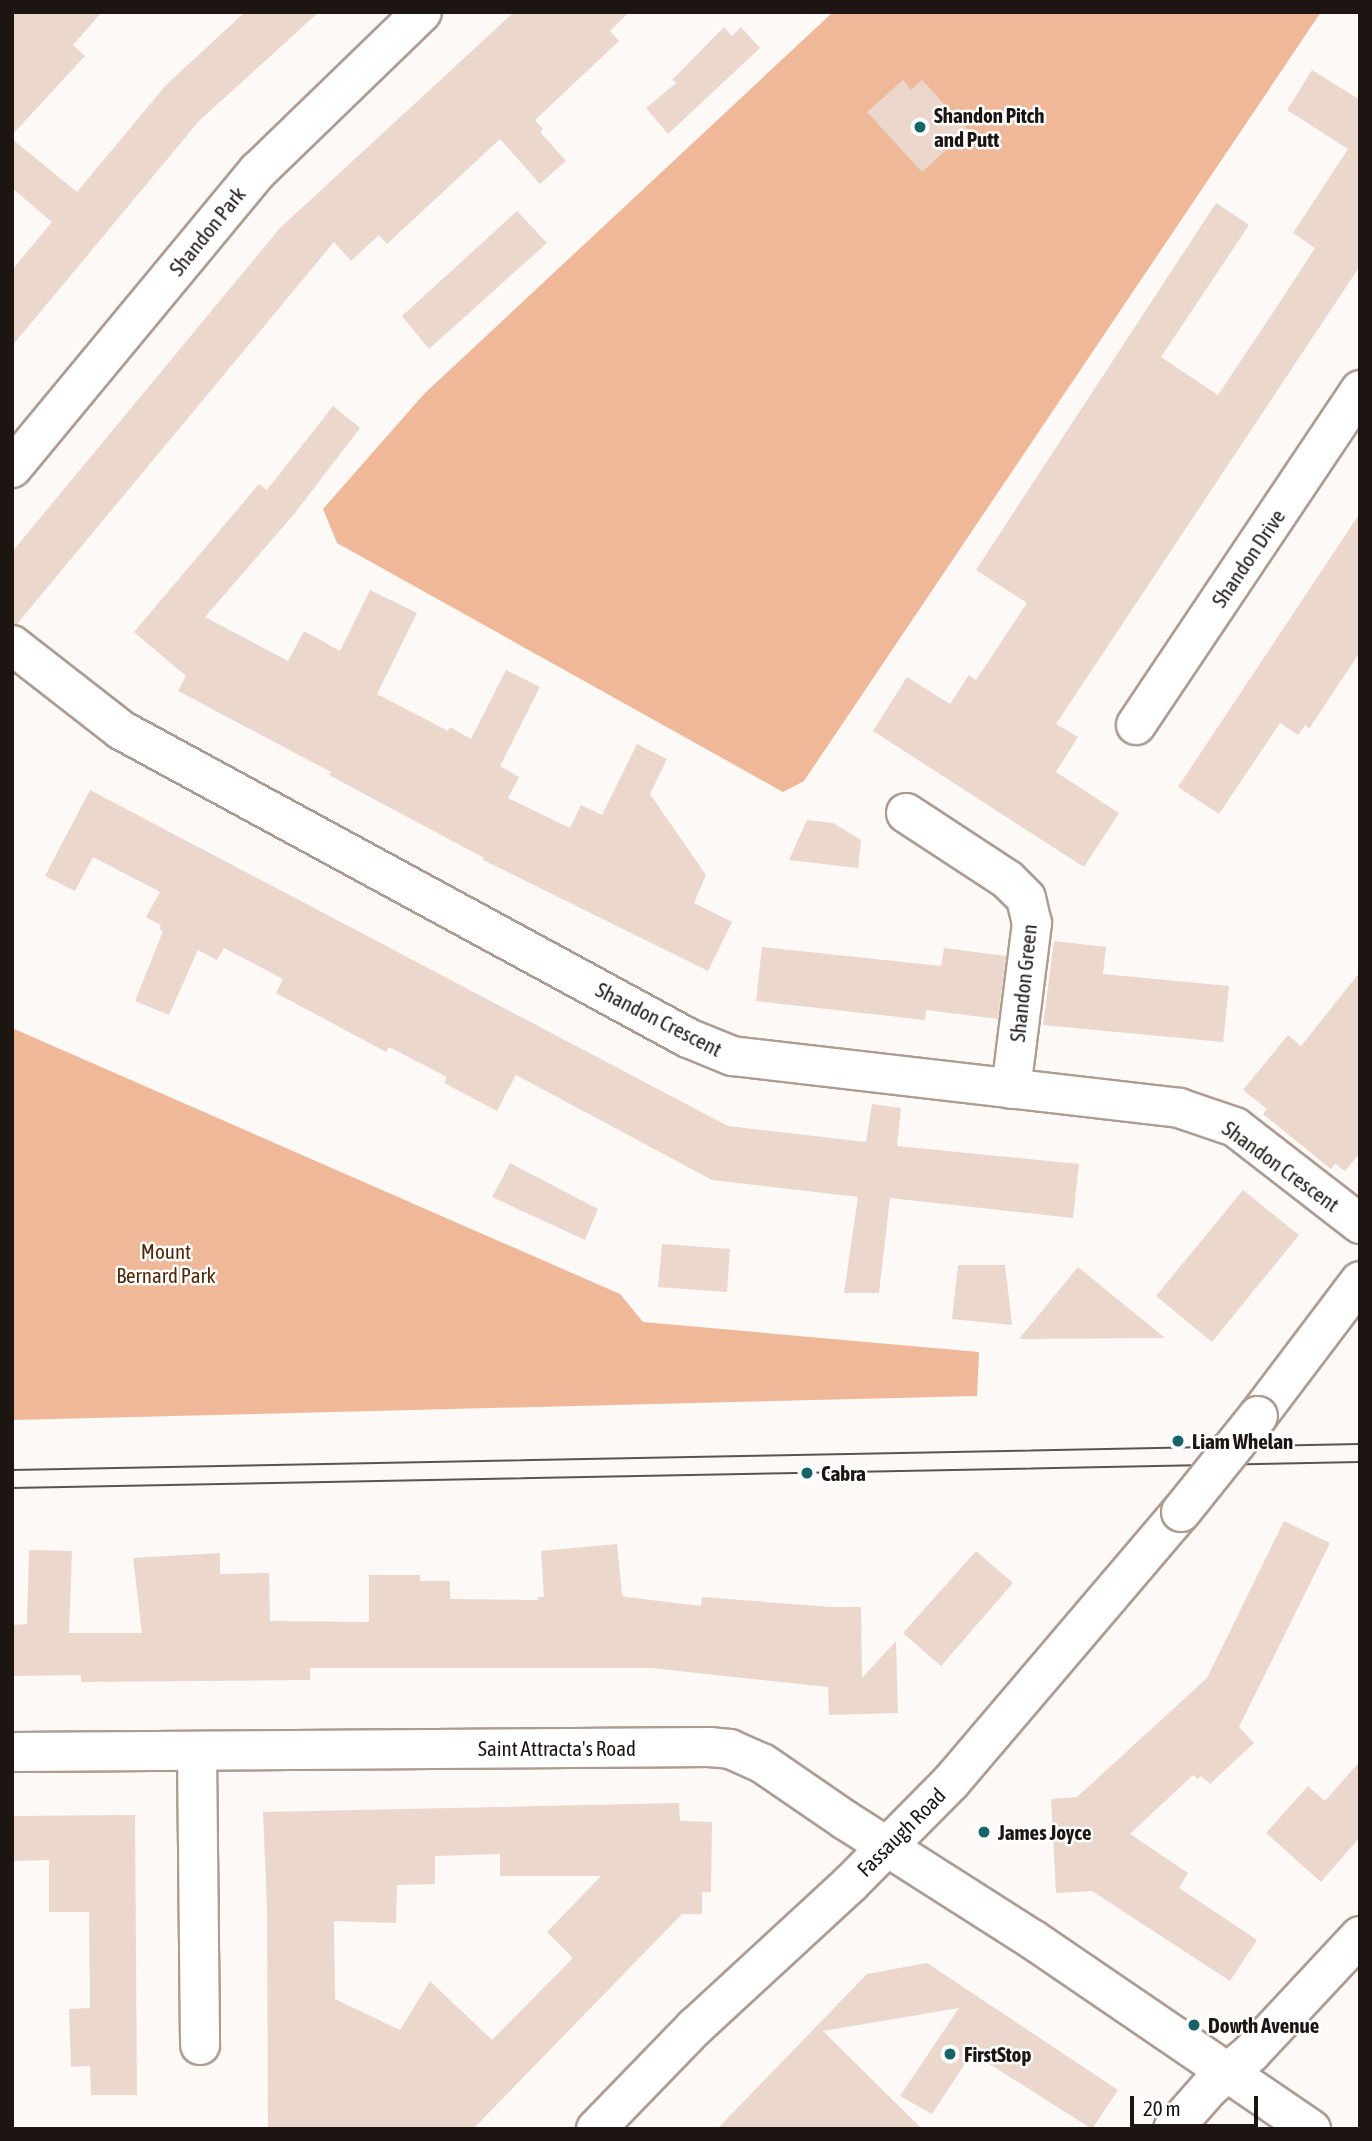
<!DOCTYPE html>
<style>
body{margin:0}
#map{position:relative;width:1372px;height:2141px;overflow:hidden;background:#fdf9f7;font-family:"Asap Condensed",sans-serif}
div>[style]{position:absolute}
.green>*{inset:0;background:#efb899}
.building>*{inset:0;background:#ecd7cc}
.roads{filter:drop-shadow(2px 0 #af9c91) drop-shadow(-2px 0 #af9c91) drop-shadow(0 2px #af9c91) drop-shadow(0 -2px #af9c91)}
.minor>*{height:38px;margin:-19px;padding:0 19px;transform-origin:19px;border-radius:19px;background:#fff}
.tram>*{height:2px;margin:-1px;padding:0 1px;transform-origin:1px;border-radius:1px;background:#5a5350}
.bridges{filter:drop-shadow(2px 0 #af9c91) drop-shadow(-2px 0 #af9c91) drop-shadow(0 2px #af9c91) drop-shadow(0 -2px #af9c91)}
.minor-bridge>*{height:38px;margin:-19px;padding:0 19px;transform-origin:19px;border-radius:19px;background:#fff}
.dots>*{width:19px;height:19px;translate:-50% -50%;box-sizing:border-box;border:4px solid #fff;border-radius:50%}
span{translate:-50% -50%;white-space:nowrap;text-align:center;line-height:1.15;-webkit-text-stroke:5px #fff;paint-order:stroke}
.poi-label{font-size:21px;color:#1d1512;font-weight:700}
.left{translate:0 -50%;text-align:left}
.street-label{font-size:21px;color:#1d1512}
.park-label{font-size:21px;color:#542709}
.frame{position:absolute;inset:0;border:14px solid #1d1512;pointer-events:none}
.scale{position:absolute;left:1130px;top:2096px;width:128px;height:32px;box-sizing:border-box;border:4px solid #1d1512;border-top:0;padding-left:9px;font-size:21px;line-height:24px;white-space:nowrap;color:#1d1512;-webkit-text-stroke:5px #fff;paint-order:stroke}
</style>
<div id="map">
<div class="green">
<div style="clip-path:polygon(833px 12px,1321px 12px,804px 781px,783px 792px,337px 543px,323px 509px,424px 394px)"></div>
<div style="clip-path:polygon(12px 1028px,620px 1294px,643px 1322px,979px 1352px,977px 1396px,12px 1420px)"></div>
</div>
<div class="building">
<div style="clip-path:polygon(12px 12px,102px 12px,73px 45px,85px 56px,12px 135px)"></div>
<div style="clip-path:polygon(245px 12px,319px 12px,199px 121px,12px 346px,12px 270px,52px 222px,12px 188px,12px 139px,77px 192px,166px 85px)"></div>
<div style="clip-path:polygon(514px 12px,629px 12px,610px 31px,619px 41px,535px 120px,543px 129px,540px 132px,566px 161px,540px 184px,500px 139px,387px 244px,379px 235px,351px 261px,334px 242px,17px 624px,12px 624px,12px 552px,280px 228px)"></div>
<div style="clip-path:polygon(724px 27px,732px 36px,741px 27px,760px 48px,668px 134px,646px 108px,676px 83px,672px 80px)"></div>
<div style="clip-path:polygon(1312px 70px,1360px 100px,1360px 266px,1056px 724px,1078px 737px,1056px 772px,1119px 813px,1084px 867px,873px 731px,907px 677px,950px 704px,969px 675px,976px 680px,1027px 603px,976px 570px,1216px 203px,1249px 225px,1161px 357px,1218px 395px,1280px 302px,1315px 248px,1293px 233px,1348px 149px,1287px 110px)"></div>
<div style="clip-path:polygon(903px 80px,911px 90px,922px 80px,968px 130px,922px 172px,867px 112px)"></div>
<div style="clip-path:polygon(517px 211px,547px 243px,429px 349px,402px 316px)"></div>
<div style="clip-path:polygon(333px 406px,360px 428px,295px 513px,205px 617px,288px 661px,304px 631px,340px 651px,370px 590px,417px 613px,377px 694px,448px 731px,450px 727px,471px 739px,506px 670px,540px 687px,500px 766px,519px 777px,508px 798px,570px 828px,581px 805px,602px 815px,637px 744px,667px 759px,650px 794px,706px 875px,694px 903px,732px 922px,708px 971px,483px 860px,484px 858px,329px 775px,331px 772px,178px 691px,186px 676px,134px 632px,259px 484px,267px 490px)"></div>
<div style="clip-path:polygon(1360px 513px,1360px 652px,1309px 729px,1305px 725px,1298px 735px,1280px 723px,1219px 814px,1178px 787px)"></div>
<div style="clip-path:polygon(90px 790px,728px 1126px,866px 1142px,872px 1104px,901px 1108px,897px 1146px,1079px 1164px,1073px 1218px,890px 1198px,879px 1293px,844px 1293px,858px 1197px,712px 1180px,516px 1075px,497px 1111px,444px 1083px,447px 1077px,389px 1047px,386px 1052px,276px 993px,283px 979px,224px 948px,217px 960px,198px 950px,169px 1015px,135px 1001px,163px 931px,159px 929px,161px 925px,146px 917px,160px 892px,93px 857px,75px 891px,45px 876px)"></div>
<div style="clip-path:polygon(807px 820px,833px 823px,861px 840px,858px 868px,789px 860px)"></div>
<div style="clip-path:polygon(1054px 941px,1106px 947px,1103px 974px,1229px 986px,1223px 1042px,1043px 1025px)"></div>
<div style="clip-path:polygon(762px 947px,941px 966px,944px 948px,1006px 956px,998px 1019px,926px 1010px,925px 1020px,756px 1001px)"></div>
<div style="clip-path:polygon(1360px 972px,1360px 1153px,1345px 1171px,1335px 1164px,1331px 1169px,1263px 1114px,1267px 1109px,1243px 1090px,1288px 1035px,1301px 1046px)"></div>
<div style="clip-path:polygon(510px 1163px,598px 1209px,585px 1240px,492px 1197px)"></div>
<div style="clip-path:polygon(1243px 1190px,1299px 1235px,1212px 1342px,1156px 1296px)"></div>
<div style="clip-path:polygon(662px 1244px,730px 1249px,727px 1292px,658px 1287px)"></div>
<div style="clip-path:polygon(958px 1265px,1005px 1265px,1012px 1325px,952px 1319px)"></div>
<div style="clip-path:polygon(1078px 1267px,1165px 1338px,1019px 1339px)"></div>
<div style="clip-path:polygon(1284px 1521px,1330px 1543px,1239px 1727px,1254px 1743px,1210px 1784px,1201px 1776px,1198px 1779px,1193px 1775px,1130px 1834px,1188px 1873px,1179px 1888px,1257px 1940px,1230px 1981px,1092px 1891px,1056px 1893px,1051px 1799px,1077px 1797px,1207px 1678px)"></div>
<div style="clip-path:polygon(617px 1544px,622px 1595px,626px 1597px,701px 1606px,702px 1597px,830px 1607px,861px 1607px,862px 1678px,896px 1641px,898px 1713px,829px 1715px,828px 1687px,651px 1668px,310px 1668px,310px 1680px,81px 1682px,81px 1675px,12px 1676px,12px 1625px,27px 1624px,29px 1550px,72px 1551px,69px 1633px,142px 1633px,133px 1558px,220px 1553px,220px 1574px,269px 1573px,270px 1621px,369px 1622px,369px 1575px,420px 1575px,420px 1581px,450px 1581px,450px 1599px,538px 1600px,538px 1597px,544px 1597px,541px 1551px)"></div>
<div style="clip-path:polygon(976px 1551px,1013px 1583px,941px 1666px,903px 1633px)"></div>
<div style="clip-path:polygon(1360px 1761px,1360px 1837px,1321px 1882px,1266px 1833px,1308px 1786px,1325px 1801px)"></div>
<div style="clip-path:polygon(evenodd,679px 1803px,680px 1821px,712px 1822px,711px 1892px,702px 1892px,702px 1914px,682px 1914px,473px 2129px,268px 2129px,267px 1907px,263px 1812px,679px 1803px,500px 1854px,500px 1876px,601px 1876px,547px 1932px,573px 1958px,492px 2040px,430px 1981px,400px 2030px,335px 1999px,334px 1921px,396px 1923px,397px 1885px,435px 1884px,435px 1856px,500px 1854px)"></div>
<div style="clip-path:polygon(135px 1815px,137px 2095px,91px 2095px,90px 2066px,71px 2067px,69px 2009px,90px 2008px,89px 1912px,49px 1912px,49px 1860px,12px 1861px,12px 1816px)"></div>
<div style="clip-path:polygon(927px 1963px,1118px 2090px,1092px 2129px,972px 2053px,932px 2114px,900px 2096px,959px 2008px,823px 2031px,922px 2129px,717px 2129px,867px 1974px)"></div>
</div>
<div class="roads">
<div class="minor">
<div style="left:12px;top:468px;width:386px;rotate:-50.4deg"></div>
<div style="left:258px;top:171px;width:228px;rotate:-44.1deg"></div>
<div style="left:12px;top:645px;width:138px;rotate:37.9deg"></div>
<div style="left:121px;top:730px;width:645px;rotate:28.51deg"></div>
<div style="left:688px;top:1038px;width:48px;rotate:22.2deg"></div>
<div style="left:732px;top:1056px;width:450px;rotate:6.6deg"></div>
<div style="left:1179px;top:1108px;width:59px;rotate:18.7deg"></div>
<div style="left:1235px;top:1127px;width:158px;rotate:37.8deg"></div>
<div style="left:1136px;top:725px;width:403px;rotate:-56.2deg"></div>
<div style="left:906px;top:813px;width:122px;rotate:33.3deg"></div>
<div style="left:1008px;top:880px;width:25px;rotate:45deg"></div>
<div style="left:1026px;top:898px;width:26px;rotate:77deg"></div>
<div style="left:1032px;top:923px;width:167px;rotate:97.2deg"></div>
<div style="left:1258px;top:1416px;width:169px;rotate:-52.9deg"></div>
<div style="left:12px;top:1752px;width:697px;rotate:-0.41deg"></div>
<div style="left:709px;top:1747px;width:21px;rotate:5deg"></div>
<div style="left:730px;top:1749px;width:35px;rotate:24deg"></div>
<div style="left:762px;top:1763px;width:101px;rotate:34.5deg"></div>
<div style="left:845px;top:1820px;width:222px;rotate:32.5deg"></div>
<div style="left:1032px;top:1939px;width:338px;rotate:34.3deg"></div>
<div style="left:197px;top:1752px;width:293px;rotate:89.4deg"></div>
<div style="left:596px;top:2129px;width:142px;rotate:-45.9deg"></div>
<div style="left:695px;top:2027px;width:212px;rotate:-42.7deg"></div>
<div style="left:851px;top:1883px;width:142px;rotate:-45.3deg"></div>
<div style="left:951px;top:1782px;width:355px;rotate:-49.6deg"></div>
<div style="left:1173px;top:2129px;width:55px;rotate:-48.7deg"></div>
<div style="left:1209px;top:2088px;width:55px;rotate:-39.8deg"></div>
<div style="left:1251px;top:2053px;width:160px;rotate:-47deg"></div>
</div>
</div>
<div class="tram">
<div style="left:12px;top:1470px;width:1348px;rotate:-1.1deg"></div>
<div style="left:12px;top:1488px;width:1348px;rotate:-1.1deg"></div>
</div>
<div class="bridges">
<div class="minor-bridge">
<div style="left:1181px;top:1512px;width:123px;rotate:-51.3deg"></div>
</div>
</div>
<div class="dots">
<div style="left:920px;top:127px;background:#156468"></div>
<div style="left:1178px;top:1441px;background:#156468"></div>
<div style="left:807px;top:1473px;background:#156468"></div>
<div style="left:984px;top:1832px;background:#156468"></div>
<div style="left:1194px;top:2025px;background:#156468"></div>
<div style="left:950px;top:2054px;background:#156468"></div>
</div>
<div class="poi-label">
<span class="left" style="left:934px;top:127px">Shandon Pitch<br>and Putt</span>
<span class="left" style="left:1192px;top:1441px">Liam Whelan</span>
<span class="left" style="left:821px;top:1473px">Cabra</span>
<span class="left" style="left:998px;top:1832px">James Joyce</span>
<span class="left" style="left:1208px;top:2025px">Dowth Avenue</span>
<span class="left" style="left:964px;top:2054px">FirstStop</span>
</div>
<div class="street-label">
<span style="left:207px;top:231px;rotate:-51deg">Shandon Park</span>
<span style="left:1248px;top:558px;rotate:-56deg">Shandon Drive</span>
<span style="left:1023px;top:983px;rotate:-84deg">Shandon Green</span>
<span style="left:659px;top:1019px;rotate:27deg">Shandon Crescent</span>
<span style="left:1281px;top:1166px;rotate:36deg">Shandon Crescent</span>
<span style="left:557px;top:1748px">Saint Attracta's Road</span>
<span style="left:901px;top:1832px;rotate:-45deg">Fassaugh Road</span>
</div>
<div class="park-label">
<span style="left:166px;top:1263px">Mount<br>Bernard Park</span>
</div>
<div class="frame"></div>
<div class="scale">20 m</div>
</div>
